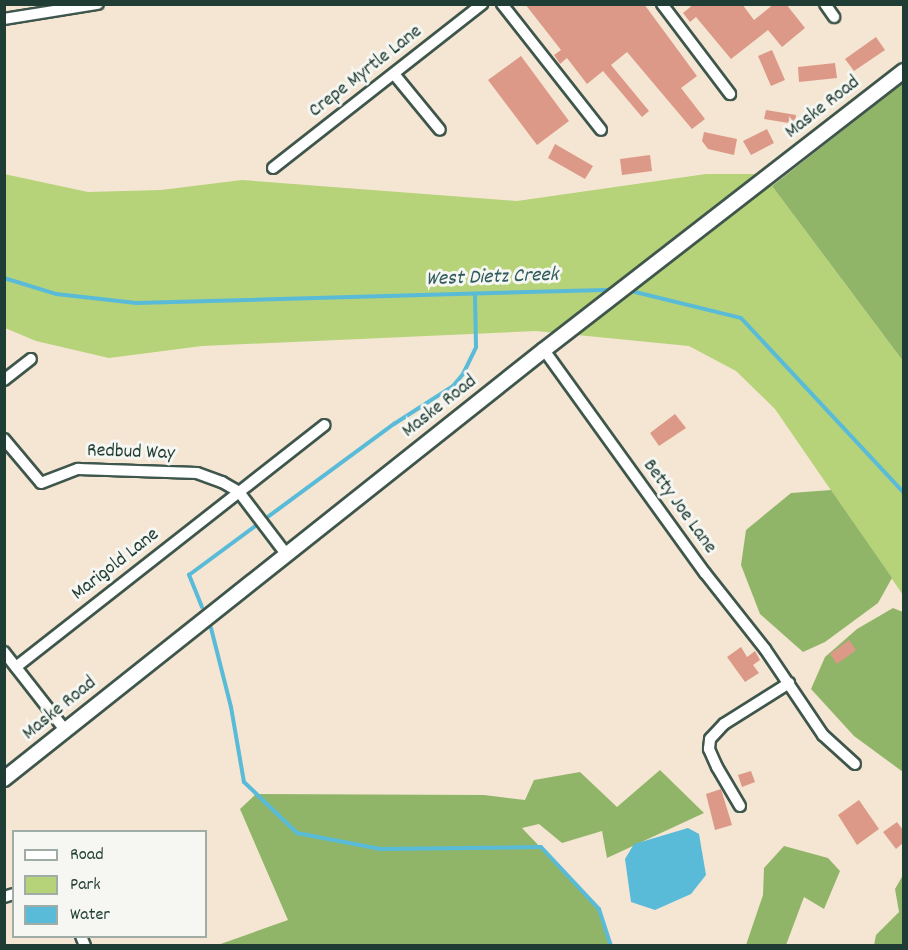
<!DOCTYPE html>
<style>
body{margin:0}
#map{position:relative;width:908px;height:950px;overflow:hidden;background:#f4e6d3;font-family:Dekko,sans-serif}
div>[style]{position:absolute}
.green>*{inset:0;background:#b6d379}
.forest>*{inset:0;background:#90b569}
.water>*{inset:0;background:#5abbd8}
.stream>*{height:4px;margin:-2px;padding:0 2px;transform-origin:2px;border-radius:2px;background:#5abbd8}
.building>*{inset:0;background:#dd9987}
.roads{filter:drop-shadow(2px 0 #3f564c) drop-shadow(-2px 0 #3f564c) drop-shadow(0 2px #3f564c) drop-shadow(0 -2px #3f564c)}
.minor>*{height:10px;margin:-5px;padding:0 5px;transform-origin:5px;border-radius:5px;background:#fff}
.tertiary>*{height:14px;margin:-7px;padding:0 7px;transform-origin:7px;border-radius:7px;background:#fff}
span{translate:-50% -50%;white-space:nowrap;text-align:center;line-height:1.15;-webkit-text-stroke:6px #f6f6f2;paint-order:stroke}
.street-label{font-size:20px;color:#1f3d34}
.water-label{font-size:21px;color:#2e5c5d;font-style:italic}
.frame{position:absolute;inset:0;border:6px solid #1f3d34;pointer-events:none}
.legend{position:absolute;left:12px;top:830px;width:195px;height:108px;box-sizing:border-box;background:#f6f6f2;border:2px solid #a0aca6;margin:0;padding:8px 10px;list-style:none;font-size:18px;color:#1f3d34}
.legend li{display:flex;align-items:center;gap:12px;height:30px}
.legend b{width:30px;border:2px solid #a0aca6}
</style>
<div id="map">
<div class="green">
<div style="clip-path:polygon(4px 174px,88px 192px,161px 190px,242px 180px,517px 201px,706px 174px,754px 174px,772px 186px,903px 361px,903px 595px,775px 409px,736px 371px,689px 346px,536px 331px,202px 346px,109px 358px,36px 341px,5px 328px)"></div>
</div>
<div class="forest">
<div style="clip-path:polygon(903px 83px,903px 361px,772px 186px)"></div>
<div style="clip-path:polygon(831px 490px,892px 578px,878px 603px,825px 642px,803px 652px,760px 614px,741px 565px,746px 530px,791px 493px)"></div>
<div style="clip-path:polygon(893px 608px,903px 612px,903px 772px,854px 736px,811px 689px,825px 657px,857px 629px)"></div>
<div style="clip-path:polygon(660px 770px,704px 813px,607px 858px,602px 831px,562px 843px,539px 824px,522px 828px,599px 909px,611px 945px,215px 946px,288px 920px,240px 809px,256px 794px,484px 795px,525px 800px,534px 780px,580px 772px,617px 807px)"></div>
<div style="clip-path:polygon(784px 846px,828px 858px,840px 871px,824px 909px,804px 897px,786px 945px,746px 945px,763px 895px,764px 868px)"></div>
<div style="clip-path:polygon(903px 875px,903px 945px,874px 945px,876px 935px,899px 912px,895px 889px)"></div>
</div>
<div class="water">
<div style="clip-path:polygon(688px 828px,699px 834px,706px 875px,691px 894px,655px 910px,631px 902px,625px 859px,634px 844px)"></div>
</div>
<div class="stream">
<div style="left:4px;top:278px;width:54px;rotate:17.1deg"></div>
<div style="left:56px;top:294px;width:81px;rotate:6.4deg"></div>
<div style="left:136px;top:303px;width:478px;rotate:-1.6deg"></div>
<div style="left:627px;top:290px;width:117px;rotate:13.8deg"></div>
<div style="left:741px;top:318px;width:239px;rotate:47deg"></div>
<div style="left:202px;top:607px;width:35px;rotate:-112deg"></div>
<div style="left:189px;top:575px;width:255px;rotate:-36.4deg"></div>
<div style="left:394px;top:424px;width:70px;rotate:-32.8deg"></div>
<div style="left:453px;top:386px;width:16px;rotate:-50deg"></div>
<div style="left:463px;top:374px;width:30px;rotate:-64deg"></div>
<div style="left:476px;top:347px;width:53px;rotate:-91.1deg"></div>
<div style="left:211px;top:628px;width:81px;rotate:75.8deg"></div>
<div style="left:231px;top:707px;width:76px;rotate:80.2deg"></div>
<div style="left:244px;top:782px;width:74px;rotate:43.9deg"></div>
<div style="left:297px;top:833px;width:85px;rotate:10.9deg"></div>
<div style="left:380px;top:849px;width:161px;rotate:-0.7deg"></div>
<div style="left:541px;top:847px;width:85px;rotate:46.9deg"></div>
<div style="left:599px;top:909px;width:39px;rotate:72deg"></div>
</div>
<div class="building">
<div style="clip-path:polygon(525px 4px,644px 4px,697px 76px,681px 88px,705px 119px,692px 129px,627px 52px,611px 65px,649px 111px,642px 117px,603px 71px,587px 84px,567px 58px,560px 64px,554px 55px,561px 50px)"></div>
<div style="clip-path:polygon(694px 4px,742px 4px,754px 20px,774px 4px,786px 4px,805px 28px,782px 47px,768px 30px,731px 59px,696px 17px,690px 22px,683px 13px)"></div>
<div style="clip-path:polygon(876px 37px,885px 50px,854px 71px,845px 59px)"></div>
<div style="clip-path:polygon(772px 50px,785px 80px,771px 86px,758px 56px)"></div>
<div style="clip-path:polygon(521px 56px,569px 121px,537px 145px,488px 80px)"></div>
<div style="clip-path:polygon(835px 63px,837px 78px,799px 82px,798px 67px)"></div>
<div style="clip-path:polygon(766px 110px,796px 115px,795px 124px,764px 119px)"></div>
<div style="clip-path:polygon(767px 129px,774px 143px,751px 155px,743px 141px)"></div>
<div style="clip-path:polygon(704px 132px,737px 139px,734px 155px,708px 149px,702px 141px)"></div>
<div style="clip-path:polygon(555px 144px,593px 166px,585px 179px,548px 158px)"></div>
<div style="clip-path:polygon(650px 155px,652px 171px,622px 175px,620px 159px)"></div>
<div style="clip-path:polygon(675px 414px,686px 428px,659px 446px,650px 433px)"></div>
<div style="clip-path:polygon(849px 640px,856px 650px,837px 664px,830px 654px)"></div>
<div style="clip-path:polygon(741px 647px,747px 657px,755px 651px,760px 660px,753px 665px,759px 673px,745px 682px,727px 657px)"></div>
<div style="clip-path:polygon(751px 771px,755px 782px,742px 787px,738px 775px)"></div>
<div style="clip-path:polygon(721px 789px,732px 825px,715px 830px,706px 794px)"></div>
<div style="clip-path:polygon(859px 800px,879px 829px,857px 845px,838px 815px)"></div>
<div style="clip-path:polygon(897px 822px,903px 830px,903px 843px,896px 849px,883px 832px)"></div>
</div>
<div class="roads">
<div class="minor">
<div style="left:502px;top:4px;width:160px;rotate:51.8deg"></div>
<div style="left:662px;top:4px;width:113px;rotate:52.9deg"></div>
<div style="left:825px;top:4px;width:16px;rotate:55deg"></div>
<div style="left:4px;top:19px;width:95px;rotate:-9.1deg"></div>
<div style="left:394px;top:74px;width:72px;rotate:50.6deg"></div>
<div style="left:273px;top:168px;width:266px;rotate:-38.1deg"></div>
<div style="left:544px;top:350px;width:275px;rotate:54.2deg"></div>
<div style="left:705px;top:573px;width:97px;rotate:51.7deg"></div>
<div style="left:765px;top:649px;width:104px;rotate:56deg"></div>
<div style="left:823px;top:735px;width:43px;rotate:42.2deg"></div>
<div style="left:4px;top:380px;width:34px;rotate:-38deg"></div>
<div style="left:4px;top:439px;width:57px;rotate:49.9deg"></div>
<div style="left:41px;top:483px;width:40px;rotate:-21deg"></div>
<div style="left:78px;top:469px;width:119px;rotate:1.9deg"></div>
<div style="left:197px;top:473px;width:27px;rotate:20deg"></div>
<div style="left:222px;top:482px;width:20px;rotate:30deg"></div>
<div style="left:239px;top:492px;width:78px;rotate:52.8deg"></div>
<div style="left:4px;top:652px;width:99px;rotate:52deg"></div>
<div style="left:16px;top:667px;width:392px;rotate:-38.1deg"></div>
<div style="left:740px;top:806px;width:45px;rotate:-120.5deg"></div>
<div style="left:717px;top:767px;width:20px;rotate:-114deg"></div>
<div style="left:709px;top:749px;width:10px;rotate:-84deg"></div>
<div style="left:710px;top:739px;width:21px;rotate:-47deg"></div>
<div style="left:724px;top:724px;width:77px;rotate:-32.2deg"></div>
<div style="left:4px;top:897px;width:10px;rotate:-17deg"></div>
<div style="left:81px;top:936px;width:11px;rotate:68deg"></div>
</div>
<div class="tertiary">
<div style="left:4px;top:779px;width:690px;rotate:-38.47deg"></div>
<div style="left:544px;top:350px;width:455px;rotate:-37.8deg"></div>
</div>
</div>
<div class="street-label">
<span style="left:366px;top:72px;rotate:-38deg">Crepe Myrtle Lane</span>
<span style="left:823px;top:108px;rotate:-38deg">Maske Road</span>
<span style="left:440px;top:407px;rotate:-38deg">Maske Road</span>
<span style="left:131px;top:453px;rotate:2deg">Redbud Way</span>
<span style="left:679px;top:507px;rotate:54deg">Betty Joe Lane</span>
<span style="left:116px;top:565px;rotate:-38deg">Marigold Lane</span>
<span style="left:60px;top:709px;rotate:-39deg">Maske Road</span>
</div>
<div class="water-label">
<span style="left:492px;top:278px;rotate:-2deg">West Dietz Creek</span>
</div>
<div class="frame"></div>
<ul class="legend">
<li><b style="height:8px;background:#fff"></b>Road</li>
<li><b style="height:16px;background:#b6d379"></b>Park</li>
<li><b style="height:16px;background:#5abbd8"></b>Water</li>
</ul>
</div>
